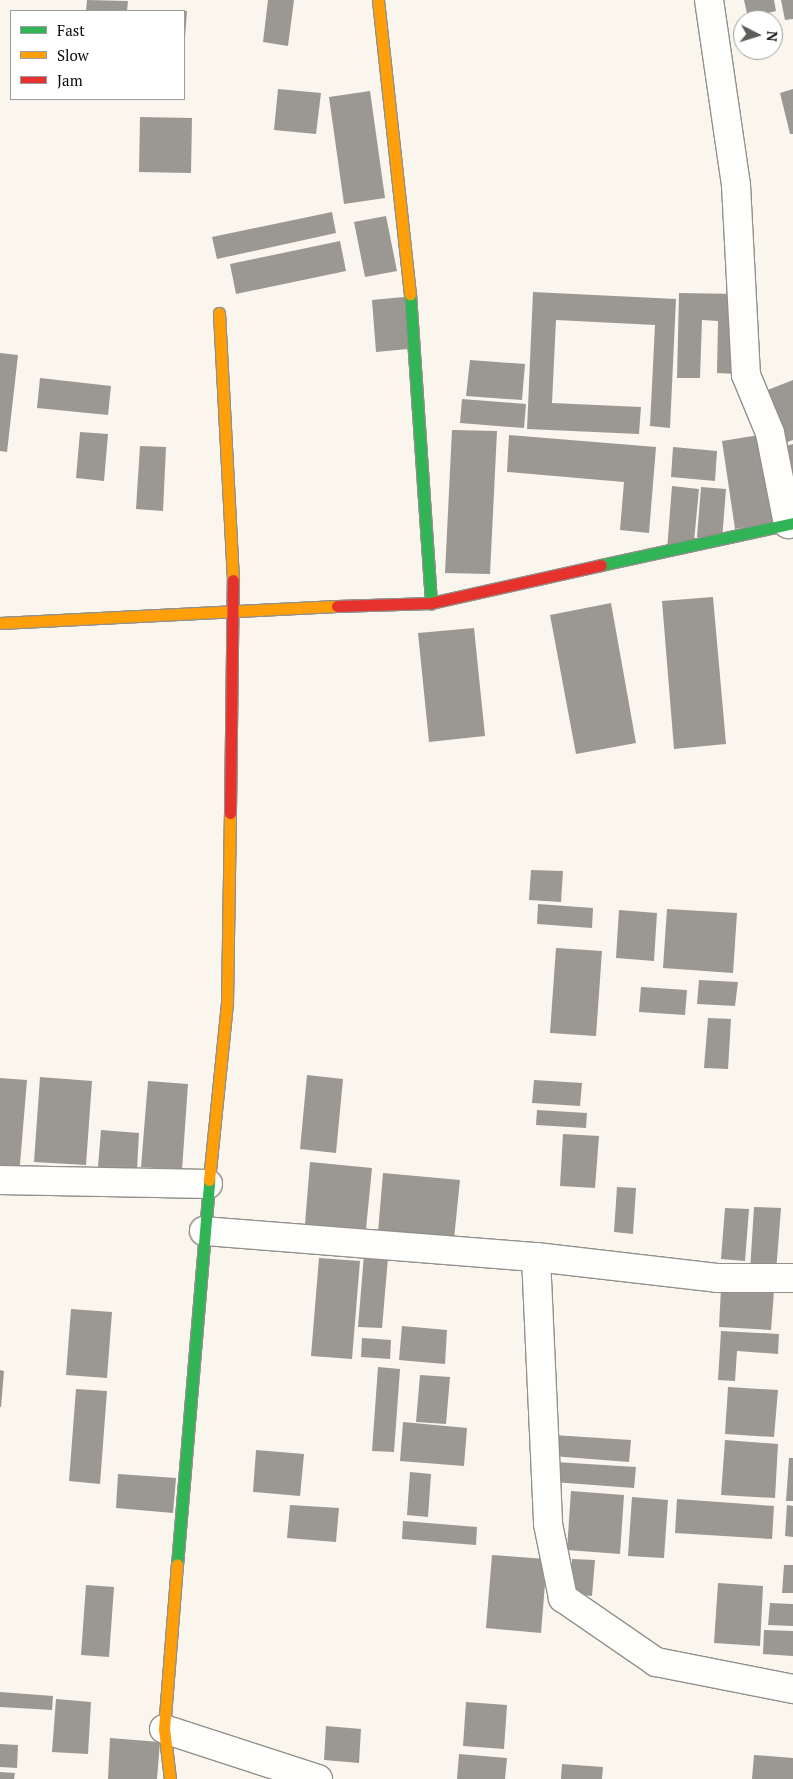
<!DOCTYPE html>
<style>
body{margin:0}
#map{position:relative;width:793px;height:1779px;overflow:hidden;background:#faf6ed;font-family:"PT Serif",serif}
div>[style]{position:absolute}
.building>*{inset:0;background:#9b9894}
.roads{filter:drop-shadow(1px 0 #92908c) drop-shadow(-1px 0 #92908c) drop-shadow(0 1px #92908c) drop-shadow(0 -1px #92908c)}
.street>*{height:28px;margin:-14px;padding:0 14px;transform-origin:14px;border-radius:14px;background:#fefefc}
.fast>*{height:11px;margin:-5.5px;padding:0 5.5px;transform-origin:5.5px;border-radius:5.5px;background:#30b455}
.slow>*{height:11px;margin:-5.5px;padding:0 5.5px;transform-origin:5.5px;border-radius:5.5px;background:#ff9f0a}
.jam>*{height:11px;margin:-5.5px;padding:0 5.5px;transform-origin:5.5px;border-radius:5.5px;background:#e5322d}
span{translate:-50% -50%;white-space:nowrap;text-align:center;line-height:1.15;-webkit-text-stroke:5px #fff;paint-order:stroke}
.legend{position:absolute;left:10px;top:10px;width:175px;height:90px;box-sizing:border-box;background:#fff;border:1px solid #9d9d9d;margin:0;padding:6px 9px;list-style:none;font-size:15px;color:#0a0a0a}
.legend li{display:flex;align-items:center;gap:10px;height:25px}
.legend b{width:25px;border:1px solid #9d9d9d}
.north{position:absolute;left:733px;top:10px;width:50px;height:50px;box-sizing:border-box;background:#fff;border:1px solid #9d9d9d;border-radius:50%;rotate:95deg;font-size:14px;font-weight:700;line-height:20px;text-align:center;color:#0a0a0a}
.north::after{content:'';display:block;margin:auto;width:18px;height:22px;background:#5e5d59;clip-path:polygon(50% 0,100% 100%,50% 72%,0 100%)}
</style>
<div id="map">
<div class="building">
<div style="clip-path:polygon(87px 0,128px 1px,127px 11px,86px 11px)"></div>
<div style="clip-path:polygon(268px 0,294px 0,288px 46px,263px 42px)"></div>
<div style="clip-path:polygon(744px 0,774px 0,776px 11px,748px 18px)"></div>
<div style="clip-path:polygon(781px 0,793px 0,793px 19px,785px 20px)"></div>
<div style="clip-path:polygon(184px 11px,187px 11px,185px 38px,184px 38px)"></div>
<div style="clip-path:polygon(278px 89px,321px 93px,316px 134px,274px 130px)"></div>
<div style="clip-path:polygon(793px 89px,793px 134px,790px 134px,780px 93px)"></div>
<div style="clip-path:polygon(370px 91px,385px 198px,344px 204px,329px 97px)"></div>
<div style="clip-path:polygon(140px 117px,192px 118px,191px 173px,139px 172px)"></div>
<div style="clip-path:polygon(332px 212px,336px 233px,217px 259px,212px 237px)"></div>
<div style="clip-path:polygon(386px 216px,397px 271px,365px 277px,354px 222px)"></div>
<div style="clip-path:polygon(340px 241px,346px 271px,236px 294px,230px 264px)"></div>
<div style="clip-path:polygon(533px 292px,676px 299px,670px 428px,650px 426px,655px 325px,556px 320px,552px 403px,641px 407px,639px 434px,527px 429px)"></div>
<div style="clip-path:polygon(679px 293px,738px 294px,736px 374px,717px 373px,718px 321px,702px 320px,700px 378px,677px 378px)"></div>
<div style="clip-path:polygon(404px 297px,408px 349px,376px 352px,372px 300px)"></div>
<div style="clip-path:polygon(0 353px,18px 355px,7px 452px,0 451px)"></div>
<div style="clip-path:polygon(470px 360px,525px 364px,522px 400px,466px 396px)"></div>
<div style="clip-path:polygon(40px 378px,111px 386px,108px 415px,37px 408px)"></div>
<div style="clip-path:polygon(793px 380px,793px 440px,785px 443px,765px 391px)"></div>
<div style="clip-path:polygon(462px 399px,526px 404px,524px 428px,460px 423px)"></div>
<div style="clip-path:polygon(452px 430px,497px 431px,490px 574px,445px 573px)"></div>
<div style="clip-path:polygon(80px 432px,108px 434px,104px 481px,76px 478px)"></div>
<div style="clip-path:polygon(766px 434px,779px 522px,735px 529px,722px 441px)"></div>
<div style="clip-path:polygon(509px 435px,656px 447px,649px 533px,620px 530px,624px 482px,507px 472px)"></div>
<div style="clip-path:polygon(793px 444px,793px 483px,782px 447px)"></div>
<div style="clip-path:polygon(140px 446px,166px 447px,163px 511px,136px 509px)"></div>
<div style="clip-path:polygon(673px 447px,717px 451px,715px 481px,671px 477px)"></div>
<div style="clip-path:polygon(672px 486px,699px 489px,693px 552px,667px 550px)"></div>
<div style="clip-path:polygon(701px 487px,726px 489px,722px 540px,697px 537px)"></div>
<div style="clip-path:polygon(713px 597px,726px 744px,674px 749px,662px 601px)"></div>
<div style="clip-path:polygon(611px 603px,636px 743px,576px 754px,550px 615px)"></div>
<div style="clip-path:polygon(474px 628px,485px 736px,429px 742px,418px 633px)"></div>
<div style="clip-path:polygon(531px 870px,563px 871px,561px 902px,529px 900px)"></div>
<div style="clip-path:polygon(538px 904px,593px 908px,592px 928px,537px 924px)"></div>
<div style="clip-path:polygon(667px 909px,737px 913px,733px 973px,663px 968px)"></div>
<div style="clip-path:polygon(619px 910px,657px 913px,654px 961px,616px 958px)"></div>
<div style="clip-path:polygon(556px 948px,602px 951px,596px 1036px,550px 1033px)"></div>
<div style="clip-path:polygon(699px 980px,738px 982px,735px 1006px,697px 1004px)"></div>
<div style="clip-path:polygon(641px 987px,687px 990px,685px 1015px,639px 1012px)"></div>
<div style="clip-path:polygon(708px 1018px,731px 1019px,728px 1069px,704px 1068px)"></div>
<div style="clip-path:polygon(307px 1075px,343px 1079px,336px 1153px,300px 1149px)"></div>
<div style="clip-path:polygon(40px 1077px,92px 1081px,86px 1165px,34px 1162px)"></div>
<div style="clip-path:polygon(0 1078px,27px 1080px,19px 1176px,0 1175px)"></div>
<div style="clip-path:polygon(534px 1080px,582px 1083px,580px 1106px,532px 1103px)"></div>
<div style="clip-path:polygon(148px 1081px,188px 1084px,182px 1170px,141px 1167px)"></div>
<div style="clip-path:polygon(537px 1110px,587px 1113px,586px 1128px,536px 1125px)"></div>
<div style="clip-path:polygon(101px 1130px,139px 1133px,137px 1170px,98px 1167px)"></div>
<div style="clip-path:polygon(563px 1134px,599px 1136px,595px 1188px,560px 1186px)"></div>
<div style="clip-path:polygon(310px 1162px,372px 1168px,366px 1229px,305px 1224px)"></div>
<div style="clip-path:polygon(383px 1173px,460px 1180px,454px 1239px,378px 1232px)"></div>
<div style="clip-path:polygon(617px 1187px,636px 1188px,633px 1234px,614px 1232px)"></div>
<div style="clip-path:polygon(754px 1207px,781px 1208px,776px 1272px,750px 1271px)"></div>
<div style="clip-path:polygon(725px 1208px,749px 1209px,745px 1261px,721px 1259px)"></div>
<div style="clip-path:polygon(364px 1255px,388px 1258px,382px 1328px,358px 1327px)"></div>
<div style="clip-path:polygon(319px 1258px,360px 1261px,352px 1359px,311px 1356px)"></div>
<div style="clip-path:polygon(721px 1288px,774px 1291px,771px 1330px,719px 1327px)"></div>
<div style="clip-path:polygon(71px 1309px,112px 1312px,107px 1378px,66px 1375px)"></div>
<div style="clip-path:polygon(402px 1326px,447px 1330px,445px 1364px,399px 1360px)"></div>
<div style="clip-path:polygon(721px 1331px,779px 1334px,778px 1354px,737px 1351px,735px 1381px,718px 1380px)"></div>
<div style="clip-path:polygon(362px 1338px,391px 1340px,390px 1359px,361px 1357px)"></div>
<div style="clip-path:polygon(378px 1367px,400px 1369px,394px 1452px,372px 1451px)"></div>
<div style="clip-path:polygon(0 1370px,4px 1371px,1px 1407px,0 1407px)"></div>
<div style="clip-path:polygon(420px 1375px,450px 1377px,446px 1424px,416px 1422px)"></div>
<div style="clip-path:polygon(728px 1387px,778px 1390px,774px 1437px,725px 1434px)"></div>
<div style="clip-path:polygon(76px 1389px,107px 1391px,100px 1484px,69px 1481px)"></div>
<div style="clip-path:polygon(403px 1422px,467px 1428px,464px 1466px,400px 1461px)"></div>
<div style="clip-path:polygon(553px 1435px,631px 1440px,629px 1462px,552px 1456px)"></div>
<div style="clip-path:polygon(725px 1440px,778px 1444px,775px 1498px,721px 1495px)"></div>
<div style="clip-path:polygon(256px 1450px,304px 1454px,300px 1496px,253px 1492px)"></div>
<div style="clip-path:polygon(789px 1458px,793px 1458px,793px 1501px,786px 1501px)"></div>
<div style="clip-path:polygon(555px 1462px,636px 1467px,634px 1488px,553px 1482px)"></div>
<div style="clip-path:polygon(410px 1472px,431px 1474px,428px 1517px,407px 1515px)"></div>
<div style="clip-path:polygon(118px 1474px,176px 1478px,173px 1513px,116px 1508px)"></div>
<div style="clip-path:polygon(571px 1491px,624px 1495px,620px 1554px,567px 1550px)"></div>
<div style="clip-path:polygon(632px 1497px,668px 1500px,664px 1558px,628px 1556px)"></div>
<div style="clip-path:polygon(677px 1499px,774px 1506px,772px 1539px,675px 1533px)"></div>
<div style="clip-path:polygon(290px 1505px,339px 1508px,336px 1542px,287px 1538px)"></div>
<div style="clip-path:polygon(787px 1505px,793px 1506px,793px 1537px,785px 1536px)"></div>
<div style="clip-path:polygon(403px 1521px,477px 1527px,476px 1545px,402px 1539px)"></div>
<div style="clip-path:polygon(492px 1555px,547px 1559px,541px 1633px,486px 1628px)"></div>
<div style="clip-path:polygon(572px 1559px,595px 1560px,592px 1596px,570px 1594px)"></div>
<div style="clip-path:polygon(784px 1565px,793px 1565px,793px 1593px,782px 1593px)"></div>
<div style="clip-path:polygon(718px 1583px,763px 1586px,760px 1646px,714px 1643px)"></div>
<div style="clip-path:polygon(86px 1585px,114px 1587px,109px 1657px,81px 1655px)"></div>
<div style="clip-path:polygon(770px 1603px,793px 1604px,793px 1626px,768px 1625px)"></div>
<div style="clip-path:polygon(764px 1630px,793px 1631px,793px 1656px,763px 1654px)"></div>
<div style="clip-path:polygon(0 1692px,53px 1696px,52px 1710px,0 1707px)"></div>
<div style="clip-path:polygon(56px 1699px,91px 1702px,88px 1754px,52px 1752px)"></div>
<div style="clip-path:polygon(466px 1702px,507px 1705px,504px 1749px,463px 1746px)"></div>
<div style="clip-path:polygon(326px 1726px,361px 1729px,359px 1763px,324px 1760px)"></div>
<div style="clip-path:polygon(110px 1738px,160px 1742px,157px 1779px,108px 1779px)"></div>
<div style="clip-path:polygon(0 1744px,18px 1745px,17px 1768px,0 1767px)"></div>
<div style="clip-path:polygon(459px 1754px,507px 1758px,505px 1779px,457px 1779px)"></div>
<div style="clip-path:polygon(754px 1755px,793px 1758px,793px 1779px,752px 1779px)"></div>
<div style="clip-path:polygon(562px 1764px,603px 1767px,602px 1779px,561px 1779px)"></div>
<div style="clip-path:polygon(0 1772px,15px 1773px,14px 1779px,0 1779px)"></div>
</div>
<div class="roads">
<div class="street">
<div style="left:709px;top:0;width:187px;rotate:81.7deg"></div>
<div style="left:736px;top:185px;width:190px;rotate:87deg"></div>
<div style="left:746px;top:375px;width:63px;rotate:67.5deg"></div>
<div style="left:770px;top:433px;width:93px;rotate:78.8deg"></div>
<div style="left:0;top:1180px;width:208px;rotate:1.1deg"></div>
<div style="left:204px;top:1231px;width:333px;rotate:4.5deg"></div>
<div style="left:536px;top:1257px;width:182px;rotate:6.6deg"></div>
<div style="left:717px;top:1278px;width:76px"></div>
<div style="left:536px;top:1257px;width:267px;rotate:87.4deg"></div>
<div style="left:548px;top:1524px;width:76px;rotate:78.5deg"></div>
<div style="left:563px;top:1598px;width:113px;rotate:34.5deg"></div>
<div style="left:656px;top:1662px;width:140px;rotate:11.1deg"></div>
<div style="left:164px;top:1729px;width:162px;rotate:18deg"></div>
</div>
<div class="fast">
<div style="left:410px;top:294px;width:310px;rotate:86.1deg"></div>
<div style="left:601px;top:565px;width:197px;rotate:-12.3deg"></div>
<div style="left:177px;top:1565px;width:386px;rotate:-85.2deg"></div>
</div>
<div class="slow">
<div style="left:378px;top:0;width:296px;rotate:83.8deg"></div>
<div style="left:219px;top:313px;width:267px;rotate:87deg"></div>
<div style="left:0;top:623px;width:337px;rotate:-2.9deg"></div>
<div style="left:209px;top:1180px;width:179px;rotate:-84.2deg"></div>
<div style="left:227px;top:1002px;width:189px;rotate:-89.1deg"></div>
<div style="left:170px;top:1779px;width:50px;rotate:-96.8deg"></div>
<div style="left:164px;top:1729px;width:165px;rotate:-85.5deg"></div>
</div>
<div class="jam">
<div style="left:337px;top:606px;width:94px;rotate:-1.8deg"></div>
<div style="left:431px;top:603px;width:174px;rotate:-12.6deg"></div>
<div style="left:230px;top:813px;width:233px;rotate:-89.3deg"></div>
</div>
</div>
<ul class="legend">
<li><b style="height:6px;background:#30b455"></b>Fast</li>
<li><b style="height:6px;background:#ff9f0a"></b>Slow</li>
<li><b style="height:6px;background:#e5322d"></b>Jam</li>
</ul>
<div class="north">N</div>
</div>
